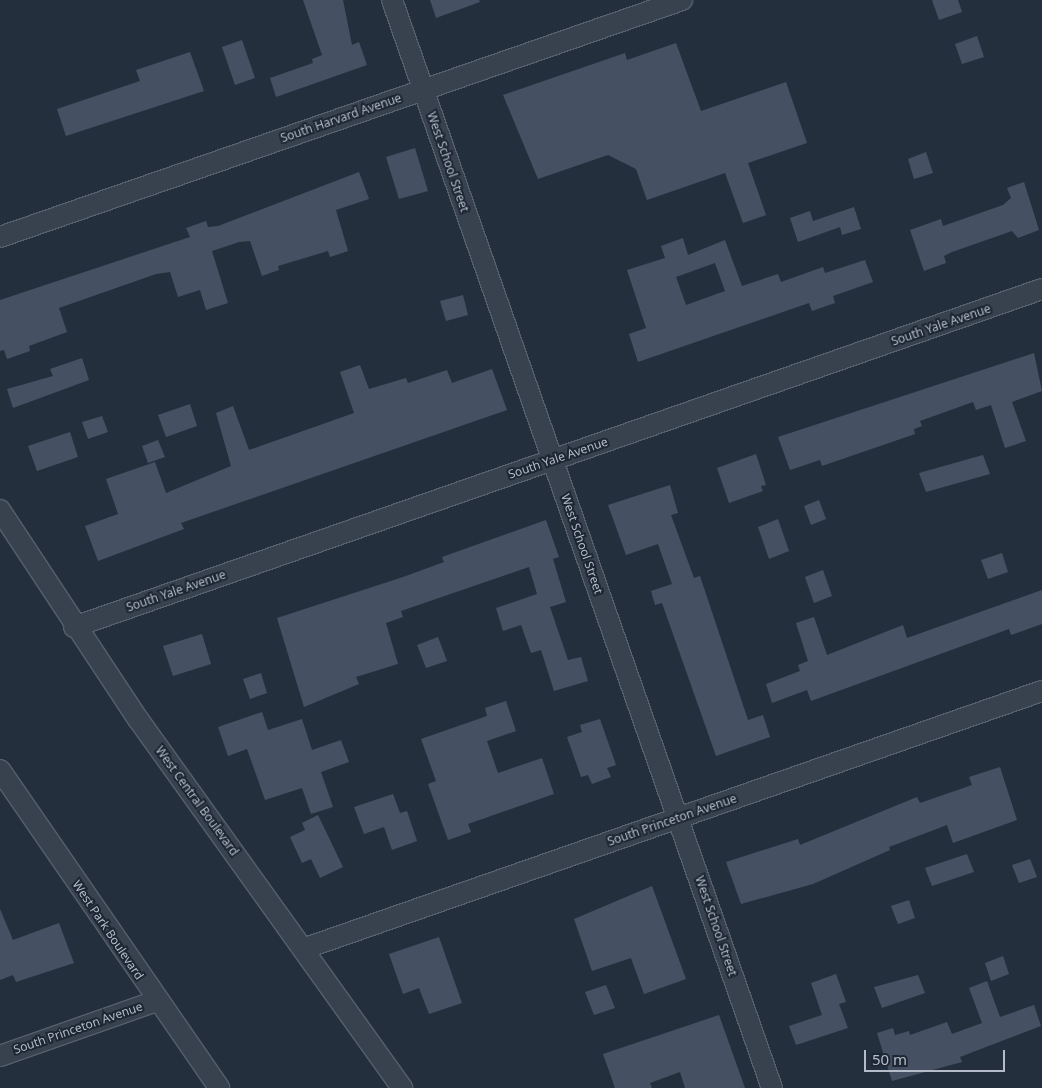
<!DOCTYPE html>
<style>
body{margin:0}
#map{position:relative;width:1042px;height:1088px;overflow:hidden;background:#242f3e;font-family:"Noto Sans",sans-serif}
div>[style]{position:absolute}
.building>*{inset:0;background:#455162}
.roads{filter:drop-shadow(1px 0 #565f6c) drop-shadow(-1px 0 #565f6c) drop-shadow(0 1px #565f6c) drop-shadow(0 -1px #565f6c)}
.street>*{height:20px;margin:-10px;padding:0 10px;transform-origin:10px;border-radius:10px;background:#38414e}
span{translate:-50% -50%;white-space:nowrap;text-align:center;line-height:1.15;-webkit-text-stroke:4px #1d2633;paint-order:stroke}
.street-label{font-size:12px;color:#b4bcc9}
.scale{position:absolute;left:864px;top:1050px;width:141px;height:22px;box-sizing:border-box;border:2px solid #b4bcc9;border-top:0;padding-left:6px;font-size:15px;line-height:18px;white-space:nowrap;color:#b4bcc9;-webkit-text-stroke:4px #1d2633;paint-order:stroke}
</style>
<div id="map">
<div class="building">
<div style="clip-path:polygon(303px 0,343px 0,352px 45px,359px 42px,367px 65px,276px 97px,270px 78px,313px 63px,312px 59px,322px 55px)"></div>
<div style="clip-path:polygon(430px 0,479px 0,480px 2px,436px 18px)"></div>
<div style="clip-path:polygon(932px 0,958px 0,962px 12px,939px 20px)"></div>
<div style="clip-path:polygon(977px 36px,984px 57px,962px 64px,955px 44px)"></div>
<div style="clip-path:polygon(242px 40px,255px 78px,235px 85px,222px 47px)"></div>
<div style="clip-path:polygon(676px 43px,701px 111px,786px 82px,807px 143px,748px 163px,766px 215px,743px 223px,725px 173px,647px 200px,636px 169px,608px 155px,538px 179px,503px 95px,625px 53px,627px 60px)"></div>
<div style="clip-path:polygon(190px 52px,204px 91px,66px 136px,57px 109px,140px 81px,136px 70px)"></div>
<div style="clip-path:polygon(415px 148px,428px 191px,399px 199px,386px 157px)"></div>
<div style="clip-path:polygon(926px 152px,933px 173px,914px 179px,908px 159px)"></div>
<div style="clip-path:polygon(359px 172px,369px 199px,336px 210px,348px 251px,330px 257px,328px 251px,278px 266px,279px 270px,262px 276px,250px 241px,239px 242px,212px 251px,228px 303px,206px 310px,200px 290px,178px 297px,170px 272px,156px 274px,59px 308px,67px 332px,29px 346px,30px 351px,7px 359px,4px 350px,0 351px,0 300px,190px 237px,186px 228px,206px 221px,208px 227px,218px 226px)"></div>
<div style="clip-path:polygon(1024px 182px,1039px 230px,1018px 238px,1012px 231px,952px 252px,944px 256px,946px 263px,924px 271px,910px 230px,941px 219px,943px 226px,1003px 205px,1011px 198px,1007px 188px)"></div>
<div style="clip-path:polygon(854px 207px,861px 229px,842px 235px,840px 227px,798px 242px,790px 218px,810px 211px,813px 221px)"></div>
<div style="clip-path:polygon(evenodd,683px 238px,688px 255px,725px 240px,742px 286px,778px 274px,781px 282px,823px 267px,825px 273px,865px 260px,873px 282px,833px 296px,835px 303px,812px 311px,809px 303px,638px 362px,629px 334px,646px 328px,627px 270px,665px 258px,661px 246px,683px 238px,715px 263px,725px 291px,686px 305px,676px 277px,715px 263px)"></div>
<div style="clip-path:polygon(463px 295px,468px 315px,446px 321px,440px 301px)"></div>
<div style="clip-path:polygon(1034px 353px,1042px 391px,1012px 402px,1026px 441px,1005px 448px,991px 405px,976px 410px,973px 402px,920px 421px,922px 426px,914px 429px,915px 434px,822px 466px,820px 460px,790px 470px,778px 437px)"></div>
<div style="clip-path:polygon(82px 358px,89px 380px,13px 408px,7px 389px,53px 376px,50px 369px)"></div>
<div style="clip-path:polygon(360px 365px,369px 389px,406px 378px,408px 383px,447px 370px,452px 383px,492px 369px,507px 410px,181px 523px,184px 529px,98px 561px,85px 526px,118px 514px,106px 479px,155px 462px,166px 493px,231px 466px,216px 413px,233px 406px,249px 450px,354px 413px,340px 372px)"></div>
<div style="clip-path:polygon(190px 404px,197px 426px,166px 437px,158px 415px)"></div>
<div style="clip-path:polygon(102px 416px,108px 432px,88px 439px,82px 422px)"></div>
<div style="clip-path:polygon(70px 432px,78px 457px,37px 471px,28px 446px)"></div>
<div style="clip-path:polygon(158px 440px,165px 457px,148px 463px,142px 446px)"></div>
<div style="clip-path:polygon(756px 454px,766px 485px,761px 486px,763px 491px,729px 503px,717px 468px)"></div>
<div style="clip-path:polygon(983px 455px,990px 474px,926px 492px,919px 473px)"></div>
<div style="clip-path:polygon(670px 485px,678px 513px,671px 515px,694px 578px,700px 576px,748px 720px,763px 715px,770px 737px,716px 756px,662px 603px,655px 605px,651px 591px,672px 584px,658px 544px,626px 555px,608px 505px)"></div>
<div style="clip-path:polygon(819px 500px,826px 519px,811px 525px,804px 506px)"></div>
<div style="clip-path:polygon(778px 519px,789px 551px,769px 559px,758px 527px)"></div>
<div style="clip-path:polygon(546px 520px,559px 557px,553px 559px,566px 602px,550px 607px,568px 660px,581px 657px,588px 681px,554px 691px,541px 650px,531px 653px,521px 625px,503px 631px,496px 608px,537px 594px,529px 567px,401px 611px,403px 617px,386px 623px,398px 664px,356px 677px,359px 684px,304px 707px,277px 618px,403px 577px,444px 562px,442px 557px)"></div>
<div style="clip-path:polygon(1002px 553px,1008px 572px,988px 579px,981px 560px)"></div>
<div style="clip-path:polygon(823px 570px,832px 596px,814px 603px,805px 577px)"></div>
<div style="clip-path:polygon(1042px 590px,1042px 624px,1011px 635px,1009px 629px,811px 701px,807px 690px,772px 703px,766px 684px,800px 671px,798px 665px,808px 661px,796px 623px,814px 617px,827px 655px,903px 625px,907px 638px)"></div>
<div style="clip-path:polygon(202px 634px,211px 664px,173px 676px,163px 646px)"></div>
<div style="clip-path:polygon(438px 637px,447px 661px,426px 668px,417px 645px)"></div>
<div style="clip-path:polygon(261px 673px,267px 693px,250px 699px,243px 679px)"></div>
<div style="clip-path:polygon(506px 701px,516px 731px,487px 741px,498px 773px,542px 758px,554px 794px,468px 824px,471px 832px,448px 840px,428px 784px,436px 781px,421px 739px,487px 716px,485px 708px)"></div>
<div style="clip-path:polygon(262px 712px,268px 730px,302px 719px,312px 750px,341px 740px,349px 762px,321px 772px,333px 807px,311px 814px,302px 788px,265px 800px,247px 749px,228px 756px,218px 727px)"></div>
<div style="clip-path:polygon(600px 719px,616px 765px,607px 768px,611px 777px,592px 784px,588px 775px,581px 777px,567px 737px,582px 732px,580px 725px)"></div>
<div style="clip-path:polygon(1000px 767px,1017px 820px,953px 843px,947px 825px,889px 847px,890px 850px,813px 884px,741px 904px,726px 862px,798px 839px,800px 845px,917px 797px,920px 803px,972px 785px,969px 777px)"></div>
<div style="clip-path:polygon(393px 794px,400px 813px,407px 811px,417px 841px,392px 850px,384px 827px,364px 834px,354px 807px)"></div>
<div style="clip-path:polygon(318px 815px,343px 867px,320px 878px,311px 859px,302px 863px,290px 837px,305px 830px,302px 823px)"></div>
<div style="clip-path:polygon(967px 854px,974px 872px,932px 886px,925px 868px)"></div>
<div style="clip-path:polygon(1030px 859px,1037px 877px,1019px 883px,1012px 865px)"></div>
<div style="clip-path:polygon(652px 886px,686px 979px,644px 994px,631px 958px,592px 971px,574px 919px)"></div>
<div style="clip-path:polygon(909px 900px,915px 918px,898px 924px,891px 906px)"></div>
<div style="clip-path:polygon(0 909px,13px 940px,59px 923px,74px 963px,16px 982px,13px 975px,0 980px)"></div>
<div style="clip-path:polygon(439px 937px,462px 1003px,429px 1014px,419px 988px,403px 994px,389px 954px)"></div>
<div style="clip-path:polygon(1003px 956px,1009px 974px,991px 981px,985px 963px)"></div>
<div style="clip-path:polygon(836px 974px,846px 1002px,839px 1004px,848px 1028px,796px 1045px,789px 1026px,822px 1015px,811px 983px)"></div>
<div style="clip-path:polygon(918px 975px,925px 993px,882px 1008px,874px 987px)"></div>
<div style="clip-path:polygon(987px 981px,1000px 1017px,1034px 1005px,1041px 1026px,960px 1057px,962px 1062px,892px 1081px,877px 1033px,893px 1028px,895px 1035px,909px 1031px,910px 1035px,947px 1022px,952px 1034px,982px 1023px,969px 988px)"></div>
<div style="clip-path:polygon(606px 985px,615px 1008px,594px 1015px,585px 992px)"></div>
<div style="clip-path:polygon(719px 1015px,745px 1088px,685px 1088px,680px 1072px,650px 1083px,652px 1088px,615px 1088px,603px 1054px)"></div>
</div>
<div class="roads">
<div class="street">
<div style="left:392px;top:0;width:1152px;rotate:70.75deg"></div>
<div style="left:0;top:237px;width:722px;rotate:-19.16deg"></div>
<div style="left:0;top:510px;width:250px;rotate:56.6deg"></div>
<div style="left:138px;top:719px;width:454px;rotate:54.4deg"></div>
<div style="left:74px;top:627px;width:1025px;rotate:-19.25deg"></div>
<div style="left:0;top:770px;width:386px;rotate:55.4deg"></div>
<div style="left:303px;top:949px;width:783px;rotate:-19.25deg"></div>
<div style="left:0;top:1056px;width:165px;rotate:-19.4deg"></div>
</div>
</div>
<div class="street-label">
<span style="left:341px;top:118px;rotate:-19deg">South Harvard Avenue</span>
<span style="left:448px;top:162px;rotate:71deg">West School Street</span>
<span style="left:941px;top:325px;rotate:-19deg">South Yale Avenue</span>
<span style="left:558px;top:458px;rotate:-19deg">South Yale Avenue</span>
<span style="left:582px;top:544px;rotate:71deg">West School Street</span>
<span style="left:176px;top:591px;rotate:-19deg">South Yale Avenue</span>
<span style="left:197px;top:801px;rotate:54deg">West Central Boulevard</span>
<span style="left:672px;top:820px;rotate:-19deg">South Princeton Avenue</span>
<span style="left:716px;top:926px;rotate:71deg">West School Street</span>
<span style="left:108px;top:930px;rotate:56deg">West Park Boulevard</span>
<span style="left:78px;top:1028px;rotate:-19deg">South Princeton Avenue</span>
</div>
<div class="scale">50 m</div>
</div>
